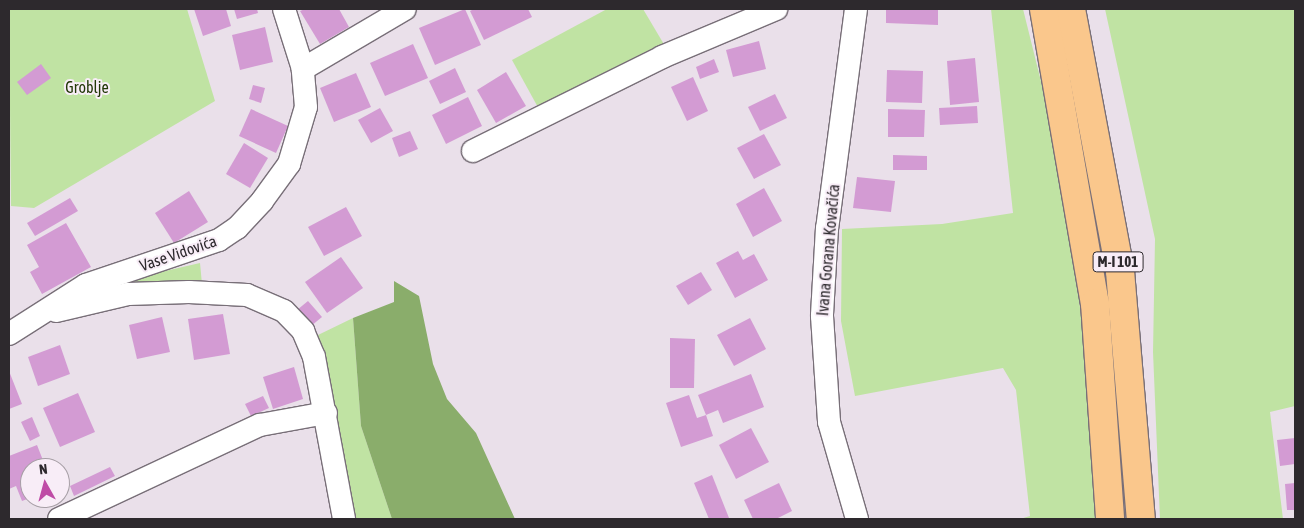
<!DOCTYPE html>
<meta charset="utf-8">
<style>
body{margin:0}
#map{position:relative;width:1304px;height:528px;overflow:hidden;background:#eae0ea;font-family:"Asap Condensed",sans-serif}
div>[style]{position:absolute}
.green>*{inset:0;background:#c0e3a3}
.forest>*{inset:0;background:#8aad6b}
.building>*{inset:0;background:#d39bd3}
.roads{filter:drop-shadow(1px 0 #786f78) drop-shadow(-1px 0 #786f78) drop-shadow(0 1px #786f78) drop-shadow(0 -1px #786f78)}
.minor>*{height:22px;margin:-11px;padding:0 11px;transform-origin:11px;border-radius:11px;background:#fff}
.major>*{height:28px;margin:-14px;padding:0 14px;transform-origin:14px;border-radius:14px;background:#fac78c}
span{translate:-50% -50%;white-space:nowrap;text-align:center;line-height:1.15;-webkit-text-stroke:4px #f8edf7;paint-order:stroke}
.shield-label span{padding:1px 4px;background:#f8edf7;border:1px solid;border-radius:4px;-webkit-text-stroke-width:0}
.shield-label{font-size:15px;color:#2d292d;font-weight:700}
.park-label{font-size:16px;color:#213706}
.street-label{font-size:16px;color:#2d292d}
.frame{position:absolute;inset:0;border:10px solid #2d292d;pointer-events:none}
.north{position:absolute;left:20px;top:458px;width:50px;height:50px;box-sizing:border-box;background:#f8edf7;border:1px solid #a79fa6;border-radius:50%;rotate:353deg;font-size:14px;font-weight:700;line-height:20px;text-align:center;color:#2d292d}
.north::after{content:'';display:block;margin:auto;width:18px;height:22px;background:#bf4ca6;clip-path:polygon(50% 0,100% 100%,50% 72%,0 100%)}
</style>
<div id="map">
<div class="green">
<div style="clip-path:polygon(9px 9px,187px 9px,215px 101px,34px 208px,11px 206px)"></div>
<div style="clip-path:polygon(607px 9px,643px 9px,665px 46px,540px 111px,512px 60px)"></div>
<div style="clip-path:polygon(991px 9px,1023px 9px,1065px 178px,1088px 376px,1096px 519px,1020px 519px,1030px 516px,1016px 390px,1003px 368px,855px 396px,841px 321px,842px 229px,942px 224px,1013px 213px)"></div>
<div style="clip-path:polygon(1105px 9px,1295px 9px,1295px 406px,1270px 412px,1283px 519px,1160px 519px,1153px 352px,1155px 239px)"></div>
<div style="clip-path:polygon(200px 263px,202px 284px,110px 286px,126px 280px)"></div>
<div style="clip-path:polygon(353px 318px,361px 426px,392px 519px,352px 519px,318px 335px)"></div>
</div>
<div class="forest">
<div style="clip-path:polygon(394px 281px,419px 296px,433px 364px,447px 399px,476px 433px,515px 519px,392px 519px,361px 426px,353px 318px,394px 302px)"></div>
</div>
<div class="building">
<div style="clip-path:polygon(194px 9px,226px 9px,231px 26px,203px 36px)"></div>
<div style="clip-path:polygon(234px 9px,257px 9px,258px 13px,237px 19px)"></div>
<div style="clip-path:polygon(305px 9px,339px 9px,349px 27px,320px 44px,300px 11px)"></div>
<div style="clip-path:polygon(465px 9px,481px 45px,435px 65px,419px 28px)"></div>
<div style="clip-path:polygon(474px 9px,528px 9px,532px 17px,484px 40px,470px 11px)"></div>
<div style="clip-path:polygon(886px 9px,938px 9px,938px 25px,886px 23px)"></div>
<div style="clip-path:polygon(265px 27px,273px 62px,240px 70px,232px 35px)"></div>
<div style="clip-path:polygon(759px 41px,766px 69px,733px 77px,726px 50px)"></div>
<div style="clip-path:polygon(413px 44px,428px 78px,385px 96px,370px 63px)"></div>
<div style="clip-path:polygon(975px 58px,979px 102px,950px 105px,947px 61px)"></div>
<div style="clip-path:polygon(714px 59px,719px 72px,700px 79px,696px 67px)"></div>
<div style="clip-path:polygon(41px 64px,51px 78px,27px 95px,17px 82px)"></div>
<div style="clip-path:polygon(455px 68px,466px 92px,440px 104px,429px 81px)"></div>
<div style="clip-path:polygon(887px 70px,923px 71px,922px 103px,886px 102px)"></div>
<div style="clip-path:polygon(506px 72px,526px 106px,496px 123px,477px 90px)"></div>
<div style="clip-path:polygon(356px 73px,371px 107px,334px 122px,320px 88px)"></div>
<div style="clip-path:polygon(693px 77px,708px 111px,687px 121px,671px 87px)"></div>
<div style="clip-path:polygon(253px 85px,265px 88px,261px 103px,249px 99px)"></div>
<div style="clip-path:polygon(775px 94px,787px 118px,760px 131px,748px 107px)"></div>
<div style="clip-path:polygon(468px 97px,482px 126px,446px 144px,432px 115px)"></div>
<div style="clip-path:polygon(977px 106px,978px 123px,940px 125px,939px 108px)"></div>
<div style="clip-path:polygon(380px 108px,393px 131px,371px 143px,358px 120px)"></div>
<div style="clip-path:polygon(251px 109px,288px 126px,276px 153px,239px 136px)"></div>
<div style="clip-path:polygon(888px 109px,925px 110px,924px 137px,888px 137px)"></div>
<div style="clip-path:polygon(410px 131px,418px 149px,399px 157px,392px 138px)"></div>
<div style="clip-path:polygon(764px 134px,781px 165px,754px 179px,737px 148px)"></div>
<div style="clip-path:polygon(244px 143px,268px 158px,250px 188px,226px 174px)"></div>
<div style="clip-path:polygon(893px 155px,927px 156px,927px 170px,893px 170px)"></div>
<div style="clip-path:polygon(857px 177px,895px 181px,891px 212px,853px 208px)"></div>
<div style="clip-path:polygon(764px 188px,782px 221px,753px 237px,736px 204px)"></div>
<div style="clip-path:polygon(189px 191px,208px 222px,174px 243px,155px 213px)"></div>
<div style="clip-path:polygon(70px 198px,78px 211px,35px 236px,27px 223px)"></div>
<div style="clip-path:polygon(346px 207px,362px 236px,324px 256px,308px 227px)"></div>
<div style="clip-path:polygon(66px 223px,91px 267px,42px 294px,30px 272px,39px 267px,27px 245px)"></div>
<div style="clip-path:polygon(738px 251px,743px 260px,754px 254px,768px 280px,735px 298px,716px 263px)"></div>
<div style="clip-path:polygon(341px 257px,363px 288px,327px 313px,305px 282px)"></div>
<div style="clip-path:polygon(701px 272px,712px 290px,688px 305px,676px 286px)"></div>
<div style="clip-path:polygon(308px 301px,322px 317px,311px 326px,297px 310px)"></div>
<div style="clip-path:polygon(223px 314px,230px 354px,194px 360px,188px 319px)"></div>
<div style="clip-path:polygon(162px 317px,170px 352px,137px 359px,129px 325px)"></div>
<div style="clip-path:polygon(750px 318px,766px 349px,734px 366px,717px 335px)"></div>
<div style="clip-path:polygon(670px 338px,695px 339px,694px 388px,670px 388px)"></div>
<div style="clip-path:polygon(60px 345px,70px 374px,38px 386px,28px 357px)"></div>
<div style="clip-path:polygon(294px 367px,303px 399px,273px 409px,263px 377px)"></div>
<div style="clip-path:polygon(9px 371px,22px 404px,9px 409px)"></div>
<div style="clip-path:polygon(751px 374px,764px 407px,723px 423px,718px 410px,706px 415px,698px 395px)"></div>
<div style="clip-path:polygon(78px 393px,95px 432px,60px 447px,43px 408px)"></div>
<div style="clip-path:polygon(689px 395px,697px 418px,706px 415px,713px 436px,681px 447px,666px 403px)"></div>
<div style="clip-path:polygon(263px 396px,269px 408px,251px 416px,245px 404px)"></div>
<div style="clip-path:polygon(32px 417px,40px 436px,30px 441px,21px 422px)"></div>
<div style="clip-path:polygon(751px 428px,769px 462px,736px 479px,719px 445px)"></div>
<div style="clip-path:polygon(1295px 438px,1295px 464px,1280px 466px,1277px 440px)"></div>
<div style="clip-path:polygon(37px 445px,46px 468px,30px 468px,30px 498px,22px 501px,16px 486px,9px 489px,9px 456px)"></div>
<div style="clip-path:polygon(110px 467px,115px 476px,74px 496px,70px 486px)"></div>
<div style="clip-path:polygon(712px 475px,729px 518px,726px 519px,709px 519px,694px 483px)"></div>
<div style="clip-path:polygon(779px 483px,792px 511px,776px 519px,753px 519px,744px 500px)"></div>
<div style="clip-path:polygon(1295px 483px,1295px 510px,1287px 510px,1285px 484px)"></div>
</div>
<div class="roads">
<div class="minor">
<div style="left:856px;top:9px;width:221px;rotate:97.5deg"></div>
<div style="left:827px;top:228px;width:88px;rotate:93.3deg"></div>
<div style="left:822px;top:316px;width:106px;rotate:86.2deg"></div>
<div style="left:829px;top:422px;width:101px;rotate:73.9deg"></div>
<div style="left:303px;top:69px;width:118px;rotate:-30.5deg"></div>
<div style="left:473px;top:151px;width:211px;rotate:-26.4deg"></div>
<div style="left:662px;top:57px;width:124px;rotate:-22.8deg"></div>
<div style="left:56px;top:311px;width:74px;rotate:-13.3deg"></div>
<div style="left:128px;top:294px;width:61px;rotate:-1.9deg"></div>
<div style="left:189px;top:292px;width:58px;rotate:3deg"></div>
<div style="left:247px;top:295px;width:40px;rotate:23.4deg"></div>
<div style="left:284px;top:311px;width:28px;rotate:46deg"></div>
<div style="left:303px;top:331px;width:28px;rotate:67deg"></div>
<div style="left:314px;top:357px;width:165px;rotate:79.5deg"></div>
<div style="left:9px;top:334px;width:91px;rotate:-32.5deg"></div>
<div style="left:86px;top:285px;width:140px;rotate:-18.7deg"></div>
<div style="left:219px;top:240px;width:22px;rotate:-34deg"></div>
<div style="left:237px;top:228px;width:37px;rotate:-47deg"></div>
<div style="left:262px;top:201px;width:46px;rotate:-53.9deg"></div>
<div style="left:289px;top:164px;width:59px;rotate:-73.4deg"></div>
<div style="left:306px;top:107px;width:38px;rotate:-95deg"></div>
<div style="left:303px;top:69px;width:63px;rotate:-107.6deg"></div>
<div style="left:59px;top:519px;width:222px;rotate:-25.1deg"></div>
<div style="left:260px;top:425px;width:67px;rotate:-10.3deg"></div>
</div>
<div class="major">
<div style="left:1044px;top:9px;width:298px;rotate:80.2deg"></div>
<div style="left:1095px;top:303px;width:217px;rotate:86deg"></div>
<div style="left:1071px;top:9px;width:267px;rotate:79.4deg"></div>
<div style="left:1120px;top:271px;width:249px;rotate:85.2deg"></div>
</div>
</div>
<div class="shield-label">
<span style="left:1118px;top:262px">M-I 101</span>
</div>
<div class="park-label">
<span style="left:87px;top:87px">Groblje</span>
</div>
<div class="street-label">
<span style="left:828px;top:250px;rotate:-85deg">Ivana Gorana Kovačića</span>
<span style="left:178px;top:253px;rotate:-19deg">Vase Vidovića</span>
</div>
<div class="frame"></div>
<div class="north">N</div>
</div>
